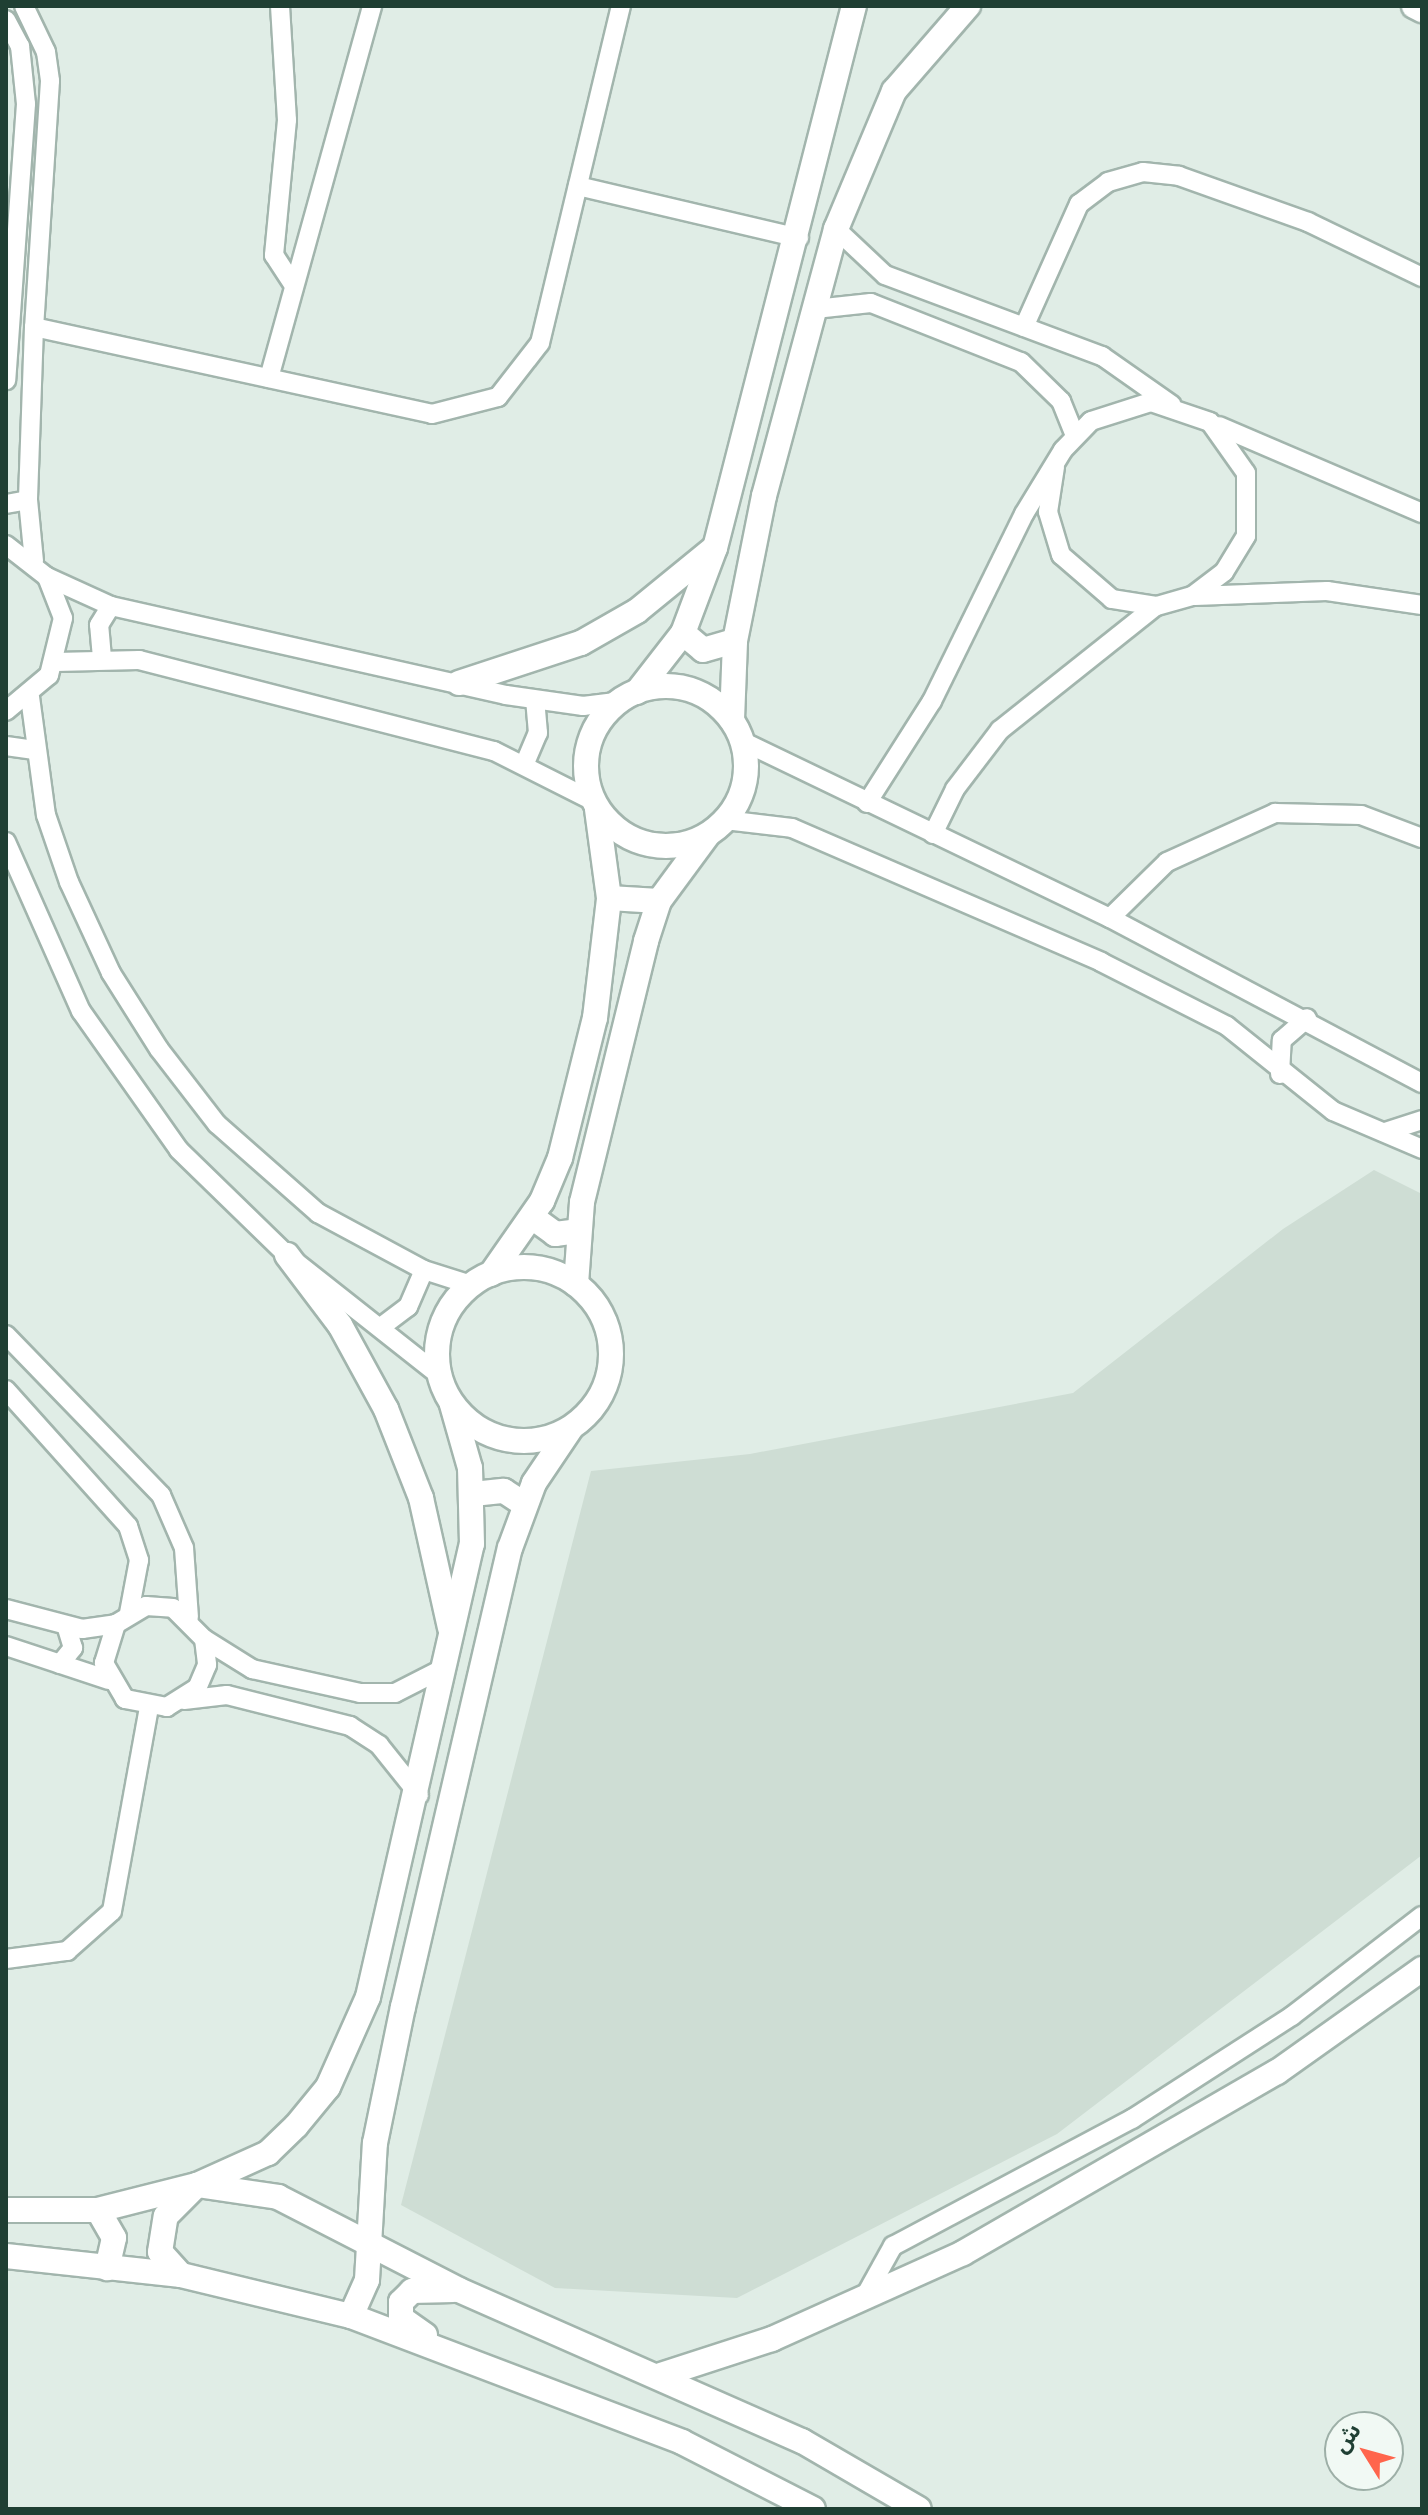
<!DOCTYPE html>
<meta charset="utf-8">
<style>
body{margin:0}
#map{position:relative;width:1428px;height:2515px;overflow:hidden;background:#e0ede6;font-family:Ubuntu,"Noto Sans Arabic",sans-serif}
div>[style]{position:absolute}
.built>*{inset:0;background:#ceddd4}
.roads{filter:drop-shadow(2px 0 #a2b5ad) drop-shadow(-2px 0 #a2b5ad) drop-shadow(0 2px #a2b5ad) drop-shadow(0 -2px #a2b5ad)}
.street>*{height:18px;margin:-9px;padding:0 9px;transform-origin:9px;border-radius:9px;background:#fff}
.secondary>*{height:24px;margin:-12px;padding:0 12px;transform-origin:12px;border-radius:12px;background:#fff}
.secondary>.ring{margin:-12px;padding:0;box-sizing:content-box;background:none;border:24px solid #fff;border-radius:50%}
span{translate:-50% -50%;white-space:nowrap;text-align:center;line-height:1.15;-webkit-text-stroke:6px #f1f9f4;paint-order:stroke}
.frame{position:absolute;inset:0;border:8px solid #1f3f33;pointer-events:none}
.north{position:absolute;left:1324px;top:2411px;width:80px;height:80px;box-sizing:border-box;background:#f1f9f4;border:2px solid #9dafa7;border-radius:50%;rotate:307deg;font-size:22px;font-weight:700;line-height:32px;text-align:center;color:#1f3f33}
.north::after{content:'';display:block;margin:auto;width:28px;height:36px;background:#ff654c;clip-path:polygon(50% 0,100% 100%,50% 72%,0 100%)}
</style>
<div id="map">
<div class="built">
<div style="clip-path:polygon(1374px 1170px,1422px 1194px,1422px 1855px,1057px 2134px,737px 2298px,555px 2288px,401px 2205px,591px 1471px,750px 1454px,1073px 1393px,1283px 1229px)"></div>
</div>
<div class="roads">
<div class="street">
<div style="left:24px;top:6px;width:51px;rotate:64.4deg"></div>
<div style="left:46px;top:52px;width:29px;rotate:82deg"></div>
<div style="left:50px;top:81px;width:247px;rotate:93.7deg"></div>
<div style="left:34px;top:327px;width:173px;rotate:92deg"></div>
<div style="left:28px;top:500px;width:61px;rotate:84.4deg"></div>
<div style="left:280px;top:6px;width:114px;rotate:86.5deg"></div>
<div style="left:287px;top:120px;width:136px;rotate:95.5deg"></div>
<div style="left:274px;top:255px;width:33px;rotate:57deg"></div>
<div style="left:6px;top:20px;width:30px;rotate:62deg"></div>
<div style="left:20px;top:46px;width:58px;rotate:84.1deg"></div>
<div style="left:26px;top:104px;width:277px;rotate:94.1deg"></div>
<div style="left:578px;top:186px;width:227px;rotate:13.2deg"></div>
<div style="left:836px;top:229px;width:67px;rotate:43.2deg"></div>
<div style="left:885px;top:275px;width:232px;rotate:20.5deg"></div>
<div style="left:1102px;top:356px;width:85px;rotate:35deg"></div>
<div style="left:815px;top:309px;width:56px;rotate:-6.1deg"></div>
<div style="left:871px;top:303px;width:161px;rotate:21.5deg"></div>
<div style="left:1021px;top:362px;width:56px;rotate:44.3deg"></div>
<div style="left:1061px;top:401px;width:37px;rotate:68deg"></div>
<div style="left:34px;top:327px;width:407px;rotate:12.3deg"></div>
<div style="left:432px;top:414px;width:68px;rotate:-14.4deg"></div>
<div style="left:498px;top:397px;width:68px;rotate:-52.1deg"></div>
<div style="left:540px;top:343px;width:347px;rotate:-76.5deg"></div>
<div style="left:1024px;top:327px;width:135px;rotate:-65.9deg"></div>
<div style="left:1079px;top:204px;width:36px;rotate:-37deg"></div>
<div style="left:1108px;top:182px;width:36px;rotate:-16deg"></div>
<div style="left:1143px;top:172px;width:36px;rotate:6deg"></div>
<div style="left:1179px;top:176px;width:137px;rotate:19.6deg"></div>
<div style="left:1308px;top:222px;width:127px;rotate:25.8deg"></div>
<div style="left:269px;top:378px;width:386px;rotate:-74.5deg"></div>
<div style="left:1219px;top:426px;width:221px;rotate:23.2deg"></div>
<div style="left:6px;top:504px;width:22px;rotate:-10deg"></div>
<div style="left:6px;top:545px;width:52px;rotate:38deg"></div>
<div style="left:47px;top:577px;width:44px;rotate:68.7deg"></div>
<div style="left:63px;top:618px;width:59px;rotate:103.8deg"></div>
<div style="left:49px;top:675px;width:56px;rotate:140.1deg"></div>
<div style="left:47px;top:577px;width:70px;rotate:24.4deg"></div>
<div style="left:111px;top:606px;width:405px;rotate:12.7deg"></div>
<div style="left:506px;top:695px;width:78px;rotate:8.1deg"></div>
<div style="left:583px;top:706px;width:35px;rotate:-7deg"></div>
<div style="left:1195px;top:596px;width:132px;rotate:-2.2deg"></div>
<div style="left:1327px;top:591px;width:96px;rotate:8.4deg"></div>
<div style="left:102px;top:658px;width:33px;rotate:-95deg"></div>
<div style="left:99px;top:625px;width:22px;rotate:-58deg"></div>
<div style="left:56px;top:662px;width:83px;rotate:-1.4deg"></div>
<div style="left:139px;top:660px;width:366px;rotate:14.4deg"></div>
<div style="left:494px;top:751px;width:111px;rotate:26.8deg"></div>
<div style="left:30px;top:697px;width:119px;rotate:82.3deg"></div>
<div style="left:46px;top:815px;width:71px;rotate:71.1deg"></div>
<div style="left:69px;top:882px;width:100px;rotate:65.2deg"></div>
<div style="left:111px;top:973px;width:90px;rotate:57.7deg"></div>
<div style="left:159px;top:1049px;width:95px;rotate:52.3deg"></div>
<div style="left:217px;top:1124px;width:135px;rotate:41.4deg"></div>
<div style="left:318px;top:1213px;width:120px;rotate:28.3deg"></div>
<div style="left:424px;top:1270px;width:49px;rotate:17.7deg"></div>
<div style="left:742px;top:741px;width:408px;rotate:25.7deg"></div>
<div style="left:1110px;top:918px;width:353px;rotate:27.9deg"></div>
<div style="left:6px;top:746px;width:27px;rotate:8deg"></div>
<div style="left:525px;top:763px;width:33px;rotate:-67deg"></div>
<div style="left:538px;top:733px;width:32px;rotate:-95deg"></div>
<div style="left:867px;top:803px;width:121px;rotate:-57.5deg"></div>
<div style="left:932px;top:701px;width:208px;rotate:-63.8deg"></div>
<div style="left:1024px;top:514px;width:75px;rotate:-58.6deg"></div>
<div style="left:1063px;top:450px;width:40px;rotate:-46deg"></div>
<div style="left:1091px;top:421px;width:63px;rotate:-17.6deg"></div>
<div style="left:1151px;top:402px;width:62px;rotate:18.7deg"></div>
<div style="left:1210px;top:422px;width:62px;rotate:54.8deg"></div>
<div style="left:1246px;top:473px;width:63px;rotate:90deg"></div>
<div style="left:1246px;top:536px;width:42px;rotate:121.4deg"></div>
<div style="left:1224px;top:572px;width:40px;rotate:143deg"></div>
<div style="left:1192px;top:596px;width:37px;rotate:164deg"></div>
<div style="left:1156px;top:606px;width:45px;rotate:-171deg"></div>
<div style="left:1112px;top:599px;width:67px;rotate:-139.2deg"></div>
<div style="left:1061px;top:555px;width:45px;rotate:-106.8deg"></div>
<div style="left:1048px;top:512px;width:46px;rotate:-81.2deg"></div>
<div style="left:725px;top:820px;width:67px;rotate:6.8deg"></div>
<div style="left:792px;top:828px;width:337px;rotate:23.4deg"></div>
<div style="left:1101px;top:962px;width:141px;rotate:26.9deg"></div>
<div style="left:1227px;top:1026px;width:136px;rotate:38.7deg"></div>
<div style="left:1333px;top:1111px;width:97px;rotate:23.1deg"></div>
<div style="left:933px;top:834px;width:50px;rotate:-63.9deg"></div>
<div style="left:955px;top:789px;width:74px;rotate:-52.7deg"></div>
<div style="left:1000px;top:730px;width:199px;rotate:-38.5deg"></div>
<div style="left:6px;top:842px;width:185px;rotate:66.1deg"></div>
<div style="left:81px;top:1011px;width:170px;rotate:54.8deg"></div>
<div style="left:179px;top:1150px;width:151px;rotate:44.2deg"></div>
<div style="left:287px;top:1255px;width:194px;rotate:38.3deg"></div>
<div style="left:1110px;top:918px;width:80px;rotate:-44.5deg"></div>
<div style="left:1167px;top:862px;width:119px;rotate:-24.4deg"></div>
<div style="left:1275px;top:813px;width:86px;rotate:1.3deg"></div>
<div style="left:1361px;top:815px;width:65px;rotate:20.7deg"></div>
<div style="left:1280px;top:1074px;width:34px;rotate:-87deg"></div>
<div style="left:1282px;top:1040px;width:33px;rotate:-41deg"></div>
<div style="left:1385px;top:1132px;width:39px;rotate:-18deg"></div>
<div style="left:381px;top:1327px;width:34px;rotate:-37deg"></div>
<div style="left:408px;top:1307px;width:40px;rotate:-66.6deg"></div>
<div style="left:6px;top:1335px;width:223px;rotate:45.9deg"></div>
<div style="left:161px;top:1495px;width:58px;rotate:66.5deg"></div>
<div style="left:184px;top:1548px;width:69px;rotate:85.9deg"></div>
<div style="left:6px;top:1390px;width:183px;rotate:48.1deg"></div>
<div style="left:128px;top:1526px;width:36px;rotate:72deg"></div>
<div style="left:139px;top:1560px;width:54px;rotate:100.7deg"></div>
<div style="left:6px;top:1609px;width:79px;rotate:14.7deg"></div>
<div style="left:82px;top:1629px;width:34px;rotate:-8deg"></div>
<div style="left:116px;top:1624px;width:35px;rotate:-31deg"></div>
<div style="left:146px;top:1606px;width:27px;rotate:4deg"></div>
<div style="left:173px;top:1608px;width:44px;rotate:45deg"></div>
<div style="left:204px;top:1639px;width:26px;rotate:83deg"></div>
<div style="left:207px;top:1665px;width:25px;rotate:113deg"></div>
<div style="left:197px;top:1688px;width:36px;rotate:148deg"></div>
<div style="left:167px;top:1707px;width:43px;rotate:-169.2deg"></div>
<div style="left:125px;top:1699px;width:42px;rotate:-120.3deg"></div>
<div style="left:104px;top:1663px;width:41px;rotate:-72.9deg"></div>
<div style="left:204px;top:1639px;width:57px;rotate:32deg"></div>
<div style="left:252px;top:1669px;width:111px;rotate:12.5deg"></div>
<div style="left:360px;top:1693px;width:35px"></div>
<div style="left:395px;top:1693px;width:55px;rotate:-27deg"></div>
<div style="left:6px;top:1646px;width:108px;rotate:18.3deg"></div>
<div style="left:60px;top:1664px;width:21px;rotate:-51deg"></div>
<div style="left:73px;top:1648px;width:21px;rotate:-107deg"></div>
<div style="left:184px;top:1700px;width:43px;rotate:-6.6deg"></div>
<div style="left:227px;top:1695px;width:127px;rotate:14.1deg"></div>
<div style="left:350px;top:1726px;width:35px;rotate:33deg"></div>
<div style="left:379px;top:1745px;width:64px;rotate:51.3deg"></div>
<div style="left:6px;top:1959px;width:62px;rotate:-7.5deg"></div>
<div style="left:67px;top:1951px;width:60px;rotate:-41.6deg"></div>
<div style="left:112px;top:1911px;width:206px;rotate:-79.7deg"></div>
<div style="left:864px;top:2298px;width:60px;rotate:-60.9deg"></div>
<div style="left:893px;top:2246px;width:271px;rotate:-28deg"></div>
<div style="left:1132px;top:2119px;width:190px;rotate:-32.8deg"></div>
<div style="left:1292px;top:2016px;width:164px;rotate:-37.6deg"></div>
</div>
<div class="secondary">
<div style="left:1414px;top:6px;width:9px;rotate:27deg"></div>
<div style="left:683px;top:633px;width:26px;rotate:40deg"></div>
<div style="left:703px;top:650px;width:33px;rotate:-16deg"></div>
<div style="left:459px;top:683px;width:128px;rotate:-18.2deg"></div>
<div style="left:581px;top:643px;width:64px;rotate:-29.7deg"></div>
<div style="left:637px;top:611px;width:98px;rotate:-39.2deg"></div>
<div class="ring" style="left:586px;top:686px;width:136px;height:136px"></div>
<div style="left:637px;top:692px;width:75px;rotate:-52.1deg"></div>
<div style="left:683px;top:633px;width:91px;rotate:-69.4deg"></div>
<div style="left:715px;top:548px;width:560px;rotate:-75.62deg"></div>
<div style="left:732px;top:720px;width:79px;rotate:-87.8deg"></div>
<div style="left:735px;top:641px;width:148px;rotate:-78.7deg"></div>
<div style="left:764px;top:496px;width:277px;rotate:-74.9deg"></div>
<div style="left:836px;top:229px;width:150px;rotate:-67.2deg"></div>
<div style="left:894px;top:91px;width:113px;rotate:-49deg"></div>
<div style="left:609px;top:898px;width:50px;rotate:3.4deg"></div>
<div style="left:532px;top:1217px;width:29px;rotate:36deg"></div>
<div style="left:555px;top:1234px;width:23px;rotate:-7deg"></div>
<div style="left:287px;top:1255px;width:88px;rotate:52.9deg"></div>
<div style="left:340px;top:1325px;width:96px;rotate:61.3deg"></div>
<div style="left:386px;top:1409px;width:96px;rotate:68.5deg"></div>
<div style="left:421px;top:1498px;width:133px;rotate:77.4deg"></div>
<div class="ring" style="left:437px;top:1267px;width:150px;height:150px"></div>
<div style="left:491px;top:1274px;width:89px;rotate:-55.1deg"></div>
<div style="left:542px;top:1201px;width:47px;rotate:-67.3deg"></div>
<div style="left:560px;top:1158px;width:144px;rotate:-76deg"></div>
<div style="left:595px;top:1018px;width:121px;rotate:-83.3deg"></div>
<div style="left:609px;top:898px;width:90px;rotate:-97.7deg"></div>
<div style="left:576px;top:1284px;width:82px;rotate:-85.8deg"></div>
<div style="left:582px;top:1202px;width:269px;rotate:-76.2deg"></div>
<div style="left:646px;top:941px;width:42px;rotate:-72deg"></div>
<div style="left:659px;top:901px;width:81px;rotate:-53.6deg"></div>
<div style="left:473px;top:1494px;width:31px;rotate:-6deg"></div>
<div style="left:504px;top:1491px;width:24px;rotate:33deg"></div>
<div style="left:6px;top:2210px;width:92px"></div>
<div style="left:98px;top:2210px;width:102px;rotate:-14.2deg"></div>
<div style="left:197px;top:2185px;width:82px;rotate:8.4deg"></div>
<div style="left:278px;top:2197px;width:203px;rotate:27.2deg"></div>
<div style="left:459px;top:2290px;width:375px;rotate:23.8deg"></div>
<div style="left:802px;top:2441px;width:135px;rotate:30.2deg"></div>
<div style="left:98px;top:2210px;width:32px;rotate:60deg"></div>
<div style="left:114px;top:2238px;width:31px;rotate:103deg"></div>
<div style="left:6px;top:2256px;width:176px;rotate:6.2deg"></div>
<div style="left:181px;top:2275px;width:175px;rotate:13.6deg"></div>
<div style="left:351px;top:2316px;width:354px;rotate:20.8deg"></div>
<div style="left:682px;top:2442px;width:147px;rotate:27.1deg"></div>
<div style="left:181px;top:2275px;width:31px;rotate:-132deg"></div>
<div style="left:160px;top:2252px;width:36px;rotate:-81deg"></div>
<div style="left:166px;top:2216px;width:44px;rotate:-45deg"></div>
<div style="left:197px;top:2185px;width:78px;rotate:-24.3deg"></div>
<div style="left:268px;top:2153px;width:39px;rotate:-44deg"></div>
<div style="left:296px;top:2126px;width:50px;rotate:-50.6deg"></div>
<div style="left:328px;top:2087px;width:98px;rotate:-66deg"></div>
<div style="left:368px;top:1997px;width:465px;rotate:-77.1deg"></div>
<div style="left:472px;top:1544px;width:76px;rotate:-91.5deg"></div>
<div style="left:470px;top:1468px;width:66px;rotate:-105.9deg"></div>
<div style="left:351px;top:2316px;width:39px;rotate:-66deg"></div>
<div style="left:367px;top:2280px;width:137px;rotate:-86.7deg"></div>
<div style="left:375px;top:2143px;width:139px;rotate:-78.4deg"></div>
<div style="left:403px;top:2007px;width:471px;rotate:-76.9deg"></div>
<div style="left:510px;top:1548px;width:69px;rotate:-69.7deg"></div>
<div style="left:534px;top:1483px;width:66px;rotate:-56.1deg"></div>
<div style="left:425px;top:2335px;width:29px;rotate:-145deg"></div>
<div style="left:401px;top:2318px;width:16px;rotate:-90deg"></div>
<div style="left:401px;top:2302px;width:16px;rotate:-45deg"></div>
<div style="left:412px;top:2291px;width:41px;rotate:-1.4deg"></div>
<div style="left:661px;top:2375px;width:117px;rotate:-18deg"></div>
<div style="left:772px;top:2339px;width:209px;rotate:-24.2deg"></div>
<div style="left:963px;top:2253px;width:362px;rotate:-30deg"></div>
<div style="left:1277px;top:2072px;width:178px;rotate:-35.4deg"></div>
</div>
</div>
<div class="frame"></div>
<div class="north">ش</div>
</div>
